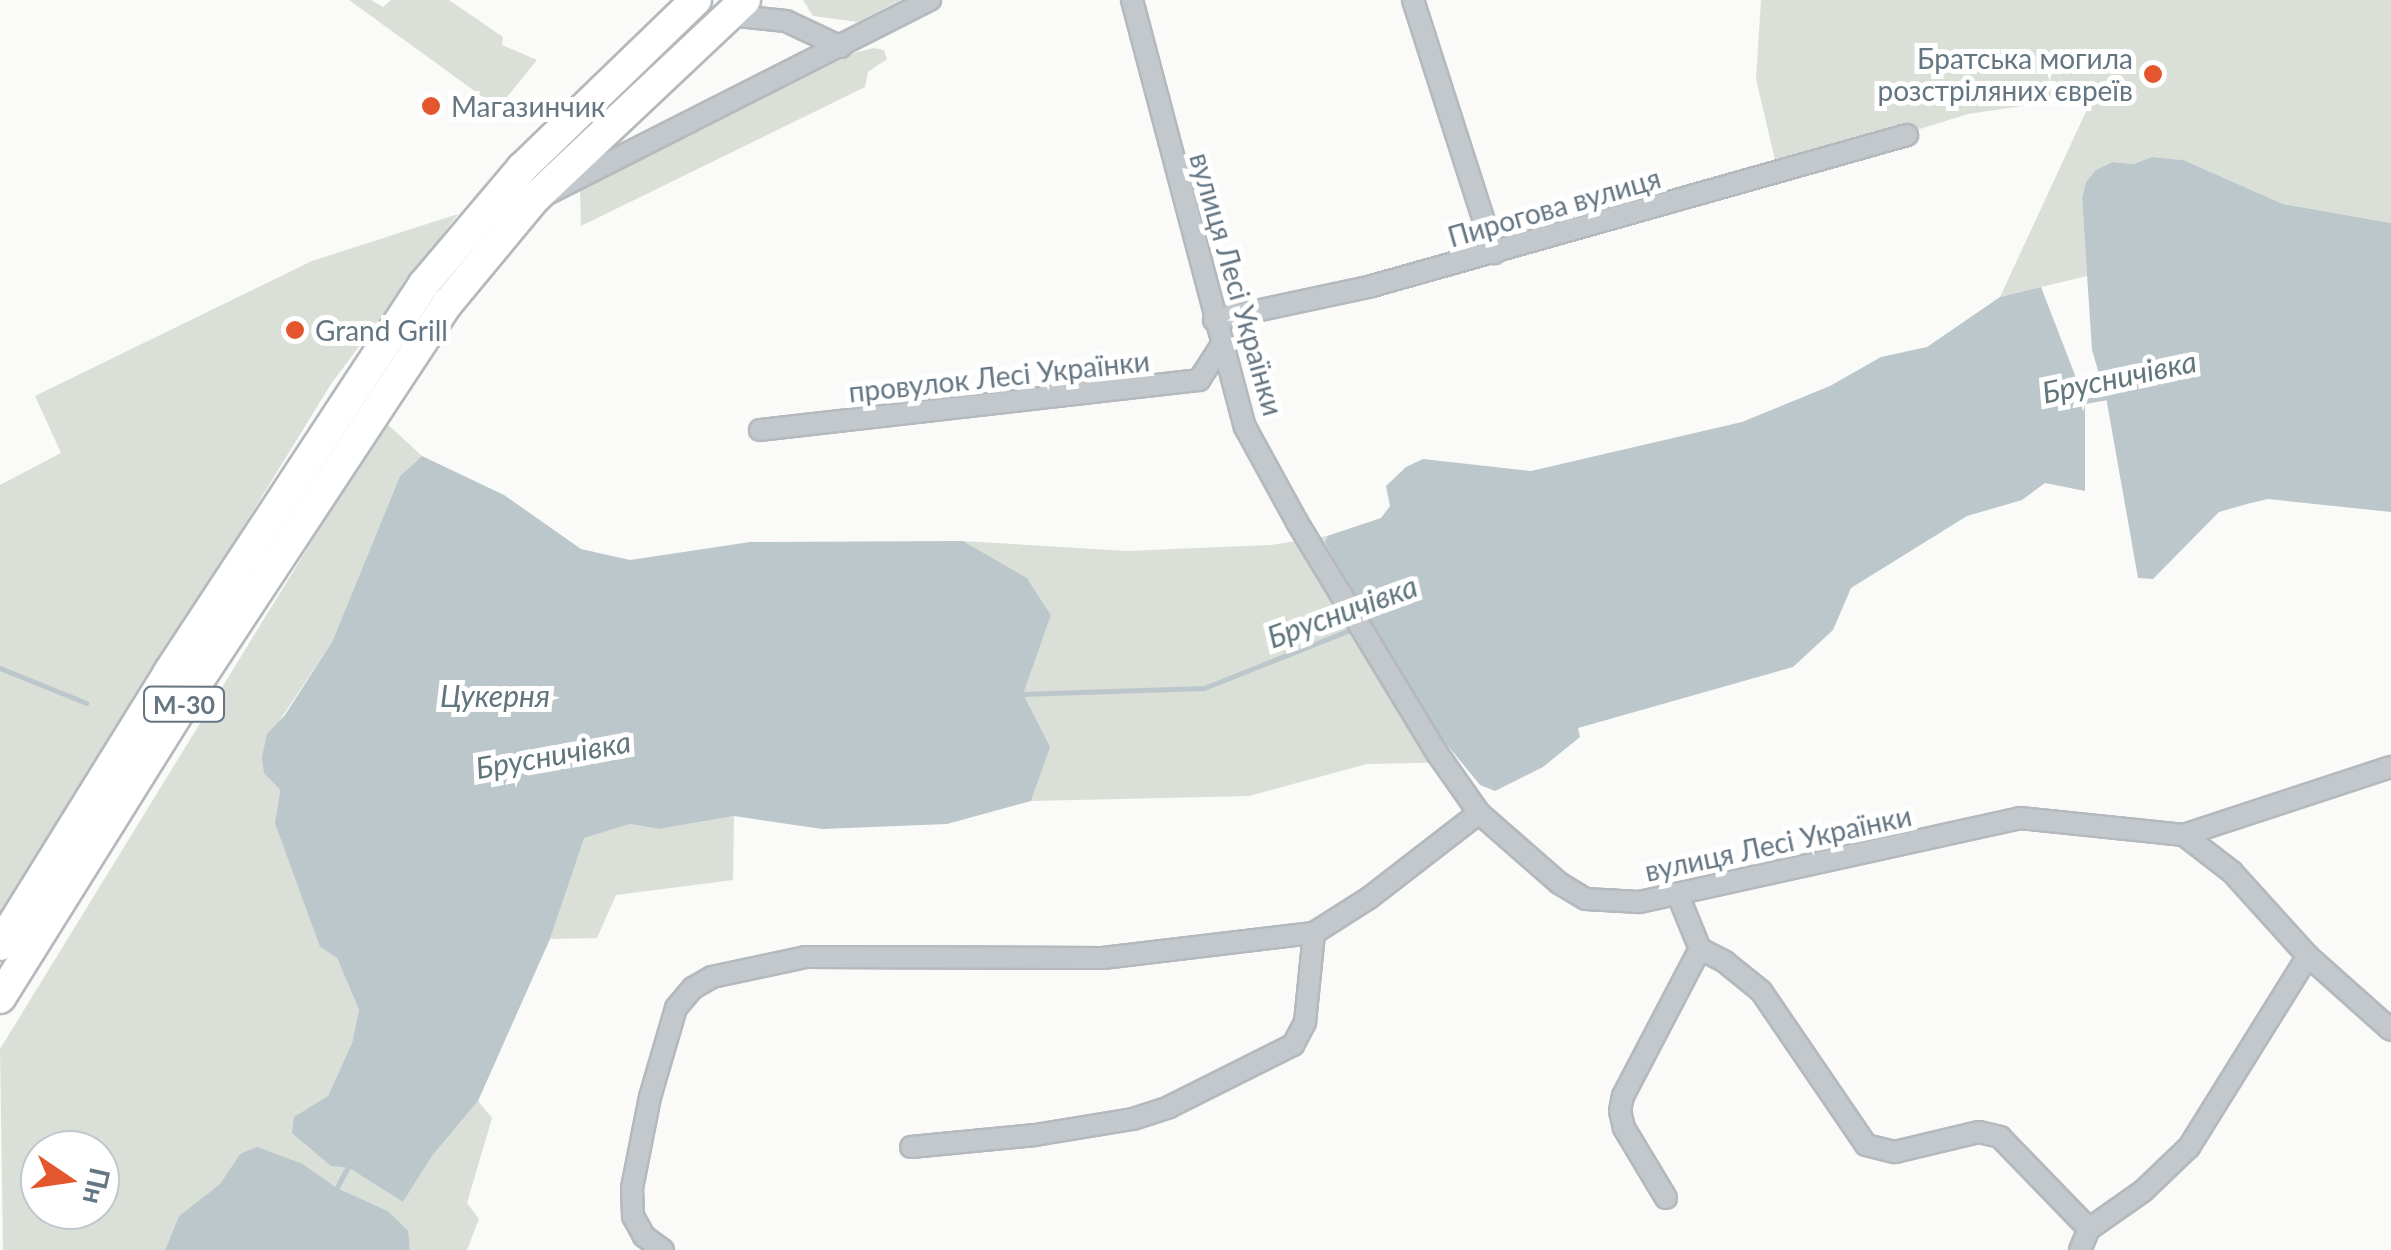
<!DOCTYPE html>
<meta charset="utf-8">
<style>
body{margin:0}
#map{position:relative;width:2391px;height:1250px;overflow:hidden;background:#fafaf8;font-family:Lato,sans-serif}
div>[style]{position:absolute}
.green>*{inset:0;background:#dadfd7}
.water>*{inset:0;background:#bbc7cb}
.stream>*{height:5px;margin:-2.5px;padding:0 2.5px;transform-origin:2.5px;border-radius:2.5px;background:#bbc7cb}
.roads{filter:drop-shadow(2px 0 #b4b9bd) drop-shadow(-2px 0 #b4b9bd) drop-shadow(0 2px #b4b9bd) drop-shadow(0 -2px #b4b9bd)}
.minor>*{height:20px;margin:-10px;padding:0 10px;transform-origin:10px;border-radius:10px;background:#c3c8cc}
.highway>*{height:30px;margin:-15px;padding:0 15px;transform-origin:15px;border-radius:15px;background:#fff}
.dots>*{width:28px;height:28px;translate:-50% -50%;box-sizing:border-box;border:5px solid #fff;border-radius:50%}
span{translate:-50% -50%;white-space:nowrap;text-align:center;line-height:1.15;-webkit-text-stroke:10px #fff;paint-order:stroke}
.shield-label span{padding:2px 8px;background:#fff;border:2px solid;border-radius:8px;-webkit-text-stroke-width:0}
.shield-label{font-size:25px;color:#657683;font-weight:700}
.poi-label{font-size:28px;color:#657683}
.right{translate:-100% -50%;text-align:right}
.left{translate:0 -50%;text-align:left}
.street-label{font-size:28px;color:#657683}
.water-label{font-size:30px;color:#60757c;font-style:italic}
.north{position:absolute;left:20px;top:1130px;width:100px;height:100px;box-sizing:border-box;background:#fff;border:2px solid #c1c8cd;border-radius:50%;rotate:103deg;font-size:28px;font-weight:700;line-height:40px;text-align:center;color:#657683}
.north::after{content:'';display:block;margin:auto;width:35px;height:45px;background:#e4572e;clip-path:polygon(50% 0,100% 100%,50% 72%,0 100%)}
</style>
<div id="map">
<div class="green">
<div style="clip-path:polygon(349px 0,371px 0,383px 7px,391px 0,449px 0,503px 37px,502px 45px,537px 60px,498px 108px)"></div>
<div style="clip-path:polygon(803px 0,900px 0,858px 22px,813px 16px)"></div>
<div style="clip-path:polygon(1761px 0,2391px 0,2391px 223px,2283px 204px,2182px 160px,2152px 157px,2133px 164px,2113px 162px,2086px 182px,2082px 198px,2087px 276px,2000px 297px,2089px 105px,2036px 104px,1968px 114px,1778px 173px,1756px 79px)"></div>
<div style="clip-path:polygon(874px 48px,884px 50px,887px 59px,868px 72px,865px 87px,581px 226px,580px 188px,850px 54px)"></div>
<div style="clip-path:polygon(458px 214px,331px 384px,0 923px,0 485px,61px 453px,35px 396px,312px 261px)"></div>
<div style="clip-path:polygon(evenodd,385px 422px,422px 456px,400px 476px,332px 642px,280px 720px,267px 776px,280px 790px,276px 815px,320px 947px,337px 958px,359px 1010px,352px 1043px,328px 1096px,331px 1166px,349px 1168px,403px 1202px,432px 1156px,478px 1101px,492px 1118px,467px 1203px,479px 1219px,467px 1250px,410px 1250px,407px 1231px,388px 1211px,337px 1188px,303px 1164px,240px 1154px,220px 1184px,179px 1216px,165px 1250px,3px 1250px,0 1049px,385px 422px,40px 1150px,100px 1150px,100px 1210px,40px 1210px,40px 1150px)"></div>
<div style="clip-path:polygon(1327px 536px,1325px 544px,1430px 724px,1459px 762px,1367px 764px,1249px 796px,1031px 801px,1049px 747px,1022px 694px,1051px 615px,1027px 578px,963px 541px,1127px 551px,1271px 545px)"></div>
<div style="clip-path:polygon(734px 816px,733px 880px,616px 895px,597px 938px,550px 939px,583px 838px,630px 824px,659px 829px)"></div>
</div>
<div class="water">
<div style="clip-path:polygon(2152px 157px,2183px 160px,2283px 204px,2391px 223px,2391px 512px,2268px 499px,2247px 504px,2219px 512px,2153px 579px,2138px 578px,2106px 397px,2092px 350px,2082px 198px,2086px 182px,2096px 170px,2113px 162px,2133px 164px)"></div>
<div style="clip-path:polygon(2041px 287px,2085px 401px,2085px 491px,2045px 483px,2022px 500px,1967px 516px,1851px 588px,1833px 630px,1793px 667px,1578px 728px,1580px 737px,1543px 767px,1495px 791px,1480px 785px,1430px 724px,1325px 543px,1327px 536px,1381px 518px,1390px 506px,1386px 486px,1406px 467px,1423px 459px,1531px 471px,1742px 422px,1830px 386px,1881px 357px,1927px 347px,2000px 297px)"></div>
<div style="clip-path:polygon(422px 456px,504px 495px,581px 549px,630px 560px,750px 542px,963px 541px,1027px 578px,1051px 615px,1023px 694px,1050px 747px,1031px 801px,947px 824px,822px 829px,734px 816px,659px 829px,630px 824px,584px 838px,550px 939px,478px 1101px,432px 1156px,403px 1202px,349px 1168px,331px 1166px,292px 1133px,294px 1117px,328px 1096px,352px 1043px,359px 1010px,337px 958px,320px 947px,275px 823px,280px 790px,264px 773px,262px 757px,267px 734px,285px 715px,332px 642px,400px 476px)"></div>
<div style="clip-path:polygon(257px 1147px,303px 1164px,337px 1188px,388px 1211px,408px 1231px,410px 1250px,165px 1250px,179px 1216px,220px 1184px,240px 1154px)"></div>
</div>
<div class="stream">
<div style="left:2079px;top:402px;width:34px;rotate:-10deg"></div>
<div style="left:0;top:668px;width:93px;rotate:22.1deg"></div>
<div style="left:1020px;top:694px;width:184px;rotate:-1.9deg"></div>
<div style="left:1204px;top:688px;width:165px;rotate:-21.7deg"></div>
<div style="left:335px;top:1191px;width:34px;rotate:-62deg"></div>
</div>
<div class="roads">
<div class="minor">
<div style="left:1132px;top:0;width:442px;rotate:75.2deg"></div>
<div style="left:1245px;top:427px;width:108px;rotate:61.3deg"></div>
<div style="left:1297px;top:522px;width:270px;rotate:58.8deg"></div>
<div style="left:1437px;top:753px;width:73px;rotate:55deg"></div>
<div style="left:1479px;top:813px;width:106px;rotate:41.2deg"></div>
<div style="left:1559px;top:883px;width:31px;rotate:31deg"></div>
<div style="left:1586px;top:899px;width:53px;rotate:3.2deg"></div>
<div style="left:1639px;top:902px;width:390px;rotate:-12.4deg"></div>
<div style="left:2020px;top:818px;width:165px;rotate:5.9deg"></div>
<div style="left:2184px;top:835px;width:61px;rotate:37.6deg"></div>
<div style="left:2232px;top:872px;width:113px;rotate:47.9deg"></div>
<div style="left:2308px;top:956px;width:111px;rotate:41.7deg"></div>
<div style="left:1413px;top:0;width:266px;rotate:72.2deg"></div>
<div style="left:728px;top:15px;width:58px;rotate:5.9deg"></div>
<div style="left:786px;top:21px;width:61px;rotate:25.3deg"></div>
<div style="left:545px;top:195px;width:432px;rotate:-26.9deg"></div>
<div style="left:1214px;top:320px;width:162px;rotate:-12.1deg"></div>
<div style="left:1372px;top:286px;width:556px;rotate:-15.76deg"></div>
<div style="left:760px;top:430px;width:442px;rotate:-6.5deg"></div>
<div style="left:1199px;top:380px;width:44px;rotate:-57deg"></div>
<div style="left:2184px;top:835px;width:218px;rotate:-18.2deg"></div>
<div style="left:1678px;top:895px;width:58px;rotate:67.8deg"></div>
<div style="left:1700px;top:949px;width:28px;rotate:27deg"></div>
<div style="left:1725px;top:962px;width:46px;rotate:38.9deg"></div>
<div style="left:1761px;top:991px;width:186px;rotate:55.7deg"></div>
<div style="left:1866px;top:1145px;width:30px;rotate:14deg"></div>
<div style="left:1895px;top:1152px;width:86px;rotate:-13.4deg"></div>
<div style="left:1979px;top:1132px;width:22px;rotate:13deg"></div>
<div style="left:2000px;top:1137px;width:128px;rotate:45.9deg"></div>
<div style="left:911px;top:1147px;width:125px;rotate:-5.5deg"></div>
<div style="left:1035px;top:1135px;width:99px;rotate:-9.3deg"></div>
<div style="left:1133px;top:1119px;width:38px;rotate:-18deg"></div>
<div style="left:1169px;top:1107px;width:139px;rotate:-26.6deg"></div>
<div style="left:1293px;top:1045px;width:26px;rotate:-62deg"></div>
<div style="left:1305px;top:1022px;width:89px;rotate:-84.2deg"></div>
<div style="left:1666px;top:1198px;width:82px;rotate:-121deg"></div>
<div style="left:1624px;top:1128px;width:17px;rotate:-103deg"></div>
<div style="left:1620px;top:1111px;width:15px;rotate:-79deg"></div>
<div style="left:1623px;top:1096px;width:166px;rotate:-62.4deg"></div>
<div style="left:663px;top:1250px;width:24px;rotate:-144deg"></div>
<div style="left:644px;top:1236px;width:23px;rotate:-119deg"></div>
<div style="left:633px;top:1216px;width:28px;rotate:-92deg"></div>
<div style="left:632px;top:1188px;width:93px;rotate:-78.8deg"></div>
<div style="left:650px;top:1097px;width:93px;rotate:-73.7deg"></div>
<div style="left:676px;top:1008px;width:26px;rotate:-50deg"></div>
<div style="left:693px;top:988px;width:22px;rotate:-30deg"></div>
<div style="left:712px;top:977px;width:96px;rotate:-12deg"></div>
<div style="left:806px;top:957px;width:297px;rotate:0.2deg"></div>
<div style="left:1103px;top:958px;width:212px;rotate:-6.8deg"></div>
<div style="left:1314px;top:933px;width:65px;rotate:-32.5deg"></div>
<div style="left:1369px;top:898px;width:139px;rotate:-37.7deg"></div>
<div style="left:2080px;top:1250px;width:23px;rotate:-67deg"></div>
<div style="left:2089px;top:1229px;width:66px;rotate:-35.1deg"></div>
<div style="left:2143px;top:1191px;width:64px;rotate:-43.7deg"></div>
<div style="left:2189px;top:1147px;width:225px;rotate:-58.1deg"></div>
</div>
<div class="highway">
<div style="left:0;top:945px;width:321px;rotate:-58.2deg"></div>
<div style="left:169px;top:672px;width:464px;rotate:-56.7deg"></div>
<div style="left:424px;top:284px;width:152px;rotate:-49.8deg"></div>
<div style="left:522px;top:168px;width:242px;rotate:-44deg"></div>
<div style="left:0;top:998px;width:368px;rotate:-58deg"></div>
<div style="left:195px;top:686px;width:459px;rotate:-56.6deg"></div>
<div style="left:448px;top:303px;width:135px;rotate:-50.4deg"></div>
<div style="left:534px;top:199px;width:290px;rotate:-43.3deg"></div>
</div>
</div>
<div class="dots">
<div style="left:2153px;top:74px;background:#e4572e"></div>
<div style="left:431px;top:106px;background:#e4572e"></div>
<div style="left:295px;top:330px;background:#e4572e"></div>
</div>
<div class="shield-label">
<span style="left:184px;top:704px">М-30</span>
</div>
<div class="poi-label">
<span class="right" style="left:2133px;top:74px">Братська могила<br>розстріляних євреїв</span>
<span class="left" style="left:451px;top:106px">Магазинчик</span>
<span class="left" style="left:315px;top:330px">Grand Grill</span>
</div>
<div class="street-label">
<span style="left:1554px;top:207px;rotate:-16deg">Пирогова вулиця</span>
<span style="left:1237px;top:284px;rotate:74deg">вулиця Лесі Українки</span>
<span style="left:999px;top:376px;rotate:-6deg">провулок Лесі Українки</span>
<span style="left:1778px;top:843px;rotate:-12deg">вулиця Лесі Українки</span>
</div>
<div class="water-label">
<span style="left:2119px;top:376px;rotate:-12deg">Брусничівка</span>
<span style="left:1342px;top:611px;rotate:-20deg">Брусничівка</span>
<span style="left:495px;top:695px">Цукерня</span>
<span style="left:553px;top:754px;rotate:-10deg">Брусничівка</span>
</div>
<div class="north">Пн</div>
</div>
